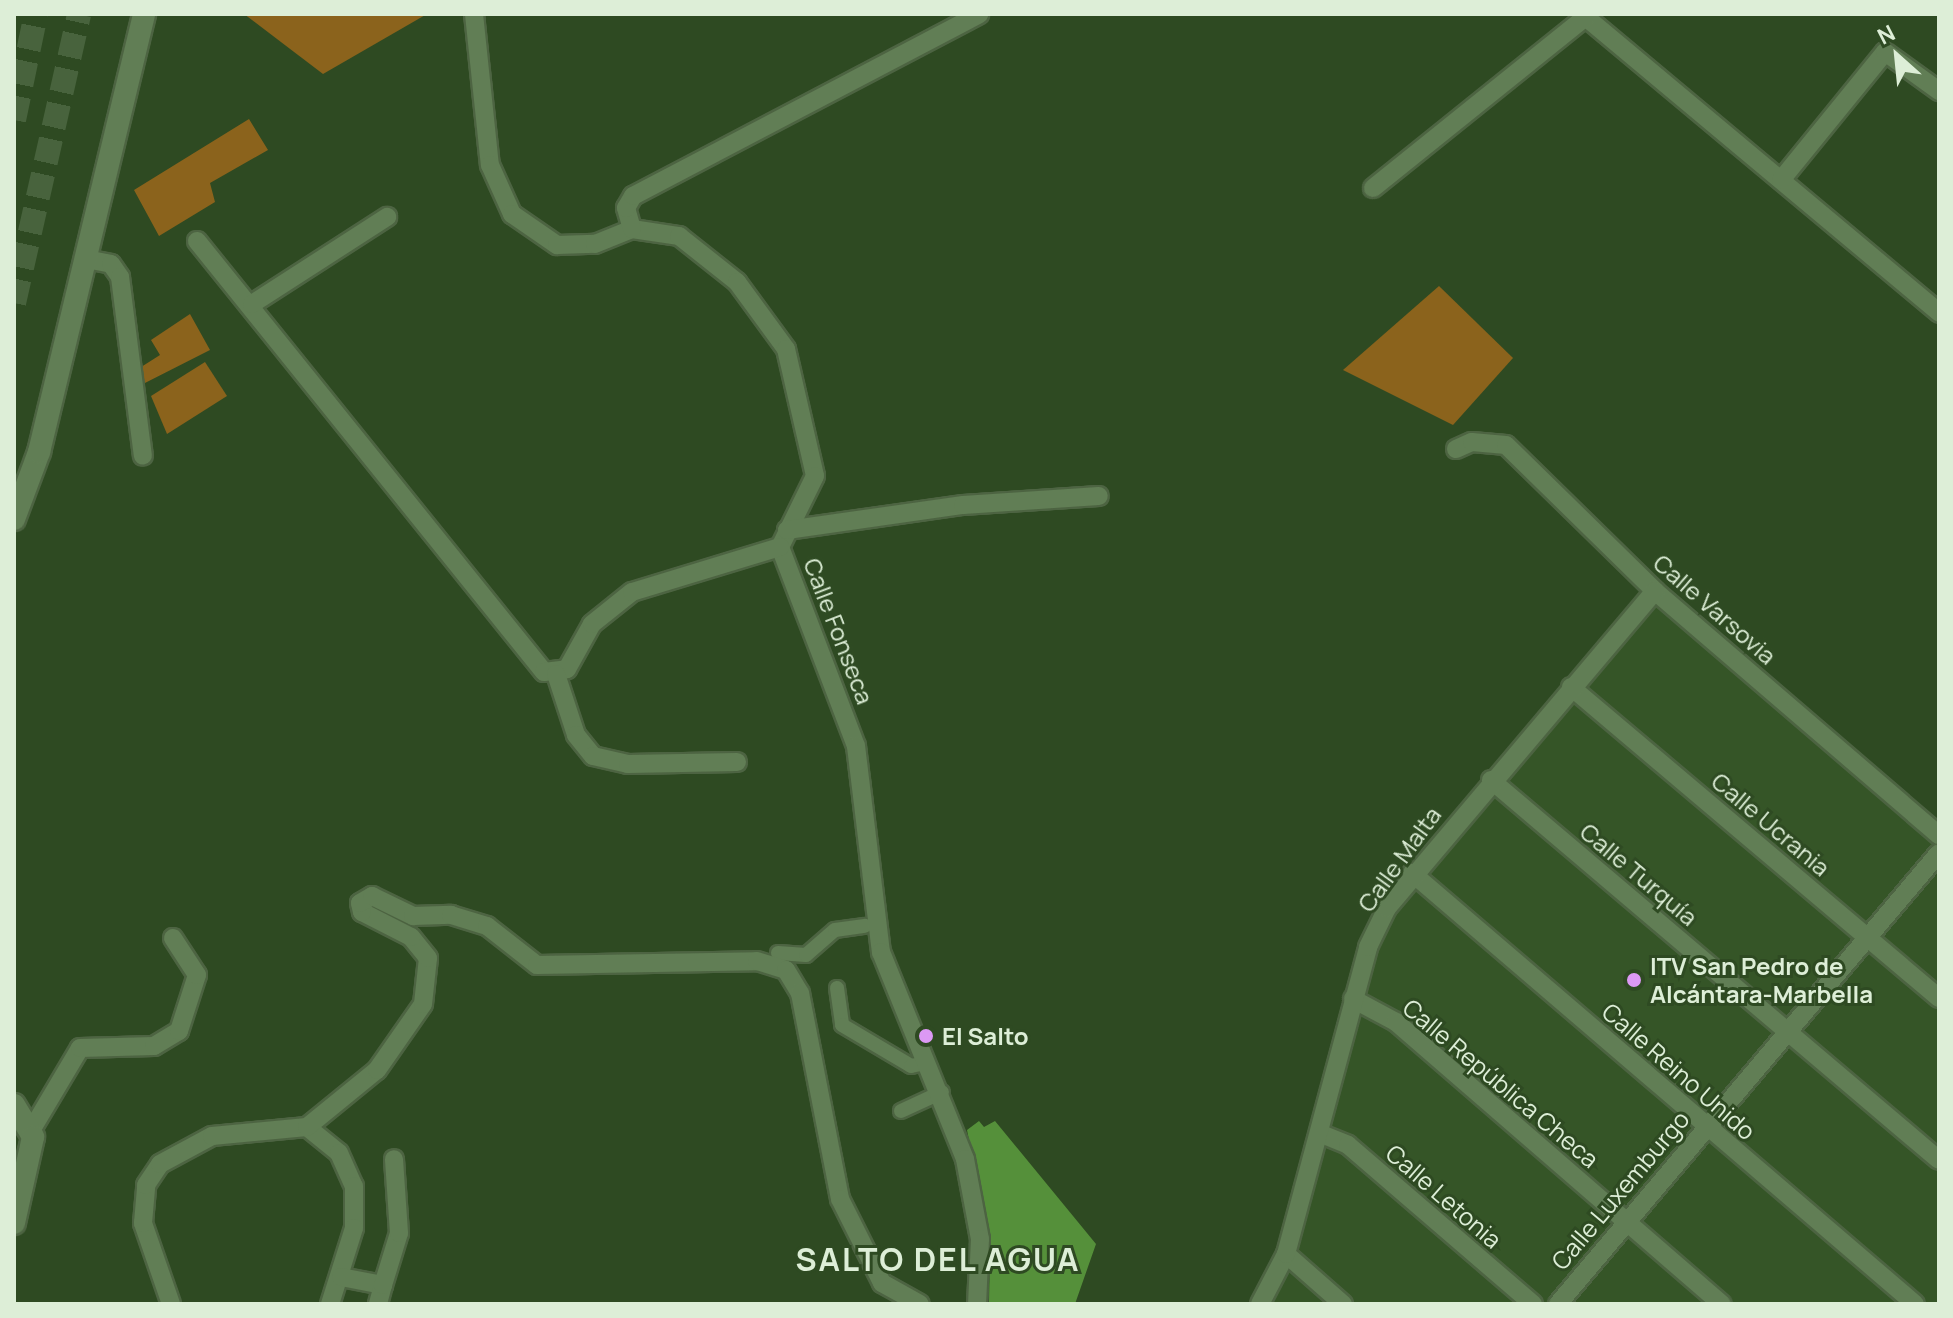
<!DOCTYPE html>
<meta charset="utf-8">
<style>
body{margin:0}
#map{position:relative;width:1953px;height:1318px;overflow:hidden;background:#2e4a22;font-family:Manrope,sans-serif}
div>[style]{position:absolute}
.built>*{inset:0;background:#355527}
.green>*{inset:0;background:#8b631c}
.water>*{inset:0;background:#55903a}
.motorway-tunnel>*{height:24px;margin-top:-12px;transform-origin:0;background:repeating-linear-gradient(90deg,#48633d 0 24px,transparent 0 36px)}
.roads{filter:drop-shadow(2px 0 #4d6442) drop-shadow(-2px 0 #4d6442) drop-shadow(0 2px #4d6442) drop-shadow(0 -2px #4d6442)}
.pedestrian>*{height:14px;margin:-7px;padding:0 7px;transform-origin:7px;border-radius:7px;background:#617e55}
.minor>*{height:18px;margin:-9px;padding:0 9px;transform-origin:9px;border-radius:9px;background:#617e55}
.tertiary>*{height:22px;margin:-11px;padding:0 11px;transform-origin:11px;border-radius:11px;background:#617e55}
.dots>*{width:22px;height:22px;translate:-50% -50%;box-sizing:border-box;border:4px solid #2e4a22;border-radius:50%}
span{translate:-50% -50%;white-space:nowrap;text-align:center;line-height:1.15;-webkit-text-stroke:6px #2e4a22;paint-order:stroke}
.street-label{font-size:24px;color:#ddeed7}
.poi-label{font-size:24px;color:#ddeed7;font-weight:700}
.left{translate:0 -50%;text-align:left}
.district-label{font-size:32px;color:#ddeed7;font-weight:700;letter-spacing:2px}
.frame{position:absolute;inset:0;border:16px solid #ddeed7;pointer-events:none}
.north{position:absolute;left:1857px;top:16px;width:80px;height:80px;-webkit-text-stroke:6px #2e4a22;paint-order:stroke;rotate:333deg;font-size:22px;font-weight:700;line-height:32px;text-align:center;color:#ddeed7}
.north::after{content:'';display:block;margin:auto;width:28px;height:36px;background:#ddeed7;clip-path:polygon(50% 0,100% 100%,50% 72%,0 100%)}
</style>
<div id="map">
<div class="built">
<div style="clip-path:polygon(1655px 591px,1939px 835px,1939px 1304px,1260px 1304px,1286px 1254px,1387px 908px)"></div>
</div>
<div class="green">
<div style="clip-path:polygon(244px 14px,427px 14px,323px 74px)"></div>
<div style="clip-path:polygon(249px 119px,268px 150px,210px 183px,215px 202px,159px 236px,134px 190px)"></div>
<div style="clip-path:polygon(1439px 286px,1513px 358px,1453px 425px,1343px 370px)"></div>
<div style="clip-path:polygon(190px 314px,210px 350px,141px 385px,138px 369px,160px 355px,151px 340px)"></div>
<div style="clip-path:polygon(205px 362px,227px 396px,167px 434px,151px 396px)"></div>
</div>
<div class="water">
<div style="clip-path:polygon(979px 1121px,984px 1127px,995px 1121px,1096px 1244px,1075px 1304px,989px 1302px,990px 1246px,967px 1130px)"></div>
</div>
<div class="motorway-tunnel">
<div style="left:14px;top:120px;width:108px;rotate:-78.3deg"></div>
<div style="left:14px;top:303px;width:296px;rotate:-77.3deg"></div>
</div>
<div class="roads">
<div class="pedestrian">
<div style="left:778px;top:953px;width:28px;rotate:4deg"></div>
<div style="left:806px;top:955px;width:38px;rotate:-41deg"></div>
<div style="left:835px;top:930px;width:30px;rotate:-8deg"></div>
<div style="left:837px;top:988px;width:37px;rotate:82deg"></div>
<div style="left:842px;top:1025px;width:80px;rotate:30.7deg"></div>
<div style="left:911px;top:1066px;width:14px;rotate:-12deg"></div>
<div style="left:901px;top:1111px;width:45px;rotate:-24.9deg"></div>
</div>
<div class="minor">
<div style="left:474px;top:14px;width:152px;rotate:84deg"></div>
<div style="left:490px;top:165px;width:54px;rotate:65.8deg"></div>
<div style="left:512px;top:214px;width:55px;rotate:34.6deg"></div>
<div style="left:557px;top:245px;width:38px;rotate:-2deg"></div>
<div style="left:595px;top:244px;width:40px;rotate:-22deg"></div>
<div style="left:632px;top:229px;width:48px;rotate:8.5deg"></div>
<div style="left:679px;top:236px;width:74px;rotate:38.4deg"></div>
<div style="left:737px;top:282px;width:83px;rotate:53.8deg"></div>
<div style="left:786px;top:349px;width:130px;rotate:77.1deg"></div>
<div style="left:815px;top:476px;width:79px;rotate:116.2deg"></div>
<div style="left:780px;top:547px;width:213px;rotate:69.1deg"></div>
<div style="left:856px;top:746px;width:208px;rotate:83.1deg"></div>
<div style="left:881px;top:952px;width:223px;rotate:67.9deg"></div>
<div style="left:965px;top:1159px;width:81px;rotate:79.4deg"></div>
<div style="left:980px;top:1239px;width:65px;rotate:92.6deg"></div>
<div style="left:1582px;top:14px;width:466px;rotate:39.9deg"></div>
<div style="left:1781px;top:180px;width:165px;rotate:-50.9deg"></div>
<div style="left:1885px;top:52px;width:67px;rotate:35.8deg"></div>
<div style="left:1373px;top:188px;width:273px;rotate:-38.8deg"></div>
<div style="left:632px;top:229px;width:22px;rotate:-106deg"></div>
<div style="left:626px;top:208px;width:14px;rotate:-60deg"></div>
<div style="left:633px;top:196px;width:391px;rotate:-27.7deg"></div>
<div style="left:197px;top:241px;width:553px;rotate:51.16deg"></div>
<div style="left:544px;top:672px;width:23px;rotate:-7deg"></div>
<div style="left:567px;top:669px;width:51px;rotate:-60.9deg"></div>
<div style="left:592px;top:624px;width:51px;rotate:-38.7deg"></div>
<div style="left:632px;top:592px;width:155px;rotate:-16.9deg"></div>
<div style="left:86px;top:259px;width:25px;rotate:11deg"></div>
<div style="left:111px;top:264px;width:16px;rotate:55deg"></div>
<div style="left:120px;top:277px;width:180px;rotate:82.7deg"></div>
<div style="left:252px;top:304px;width:161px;rotate:-32.8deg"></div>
<div style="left:1456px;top:449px;width:17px;rotate:-24deg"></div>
<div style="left:1472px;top:442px;width:34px;rotate:5deg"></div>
<div style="left:1506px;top:445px;width:209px;rotate:44.4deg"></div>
<div style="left:1655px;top:591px;width:374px;rotate:40.7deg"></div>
<div style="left:787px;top:530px;width:178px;rotate:-8.1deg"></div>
<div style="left:963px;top:505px;width:136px;rotate:-3.8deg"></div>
<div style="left:556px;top:674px;width:64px;rotate:71.8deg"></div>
<div style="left:576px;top:735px;width:27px;rotate:51deg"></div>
<div style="left:593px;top:756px;width:36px;rotate:13deg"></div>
<div style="left:628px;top:764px;width:109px;rotate:-1.1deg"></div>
<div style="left:1571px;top:687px;width:482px;rotate:40.2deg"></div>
<div style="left:1491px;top:780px;width:587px;rotate:40.31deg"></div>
<div style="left:1412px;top:873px;width:662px;rotate:40.59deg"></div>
<div style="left:1353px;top:999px;width:49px;rotate:28.1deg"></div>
<div style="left:1396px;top:1022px;width:431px;rotate:40.9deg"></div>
<div style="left:307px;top:1127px;width:41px;rotate:39.1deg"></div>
<div style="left:339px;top:1153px;width:36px;rotate:66deg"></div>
<div style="left:354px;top:1186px;width:42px;rotate:90deg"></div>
<div style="left:354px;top:1228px;width:80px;rotate:107.5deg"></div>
<div style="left:32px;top:1129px;width:94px;rotate:-59.3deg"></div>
<div style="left:80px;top:1048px;width:74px;rotate:-1.5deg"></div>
<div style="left:154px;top:1046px;width:29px;rotate:-31deg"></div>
<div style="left:179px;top:1031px;width:59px;rotate:-72.2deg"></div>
<div style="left:197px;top:975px;width:44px;rotate:-123deg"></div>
<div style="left:1319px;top:1133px;width:31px;rotate:22deg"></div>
<div style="left:1348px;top:1145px;width:244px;rotate:40.7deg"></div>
<div style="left:1286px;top:1254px;width:76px;rotate:41.3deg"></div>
<div style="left:341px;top:1277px;width:43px;rotate:10.8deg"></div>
<div style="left:383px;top:1285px;width:20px;rotate:105deg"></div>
<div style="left:383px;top:1285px;width:54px;rotate:-72.9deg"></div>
<div style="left:399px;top:1233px;width:74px;rotate:-93.9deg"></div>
<div style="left:171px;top:1304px;width:86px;rotate:-109.1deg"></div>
<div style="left:143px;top:1223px;width:38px;rotate:-85deg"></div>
<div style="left:146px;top:1185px;width:25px;rotate:-56deg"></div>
<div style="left:160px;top:1164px;width:59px;rotate:-28.3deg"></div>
<div style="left:212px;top:1136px;width:95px;rotate:-5.4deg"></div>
<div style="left:307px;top:1127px;width:90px;rotate:-39.2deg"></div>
<div style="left:377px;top:1070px;width:80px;rotate:-55.1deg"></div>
<div style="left:423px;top:1004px;width:46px;rotate:-83.8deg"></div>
<div style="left:428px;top:958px;width:27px;rotate:-129deg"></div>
<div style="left:411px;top:937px;width:55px;rotate:-153deg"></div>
<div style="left:362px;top:912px;width:9px;rotate:-103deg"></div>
<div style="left:360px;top:903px;width:14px;rotate:-30deg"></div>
<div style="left:372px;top:896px;width:46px;rotate:26deg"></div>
<div style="left:413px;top:916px;width:38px;rotate:-2deg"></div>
<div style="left:451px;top:915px;width:38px;rotate:17deg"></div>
<div style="left:487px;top:926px;width:63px;rotate:38deg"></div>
<div style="left:537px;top:965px;width:220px;rotate:-1deg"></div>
<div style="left:757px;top:961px;width:30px;rotate:17deg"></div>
<div style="left:786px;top:970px;width:27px;rotate:59deg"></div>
<div style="left:800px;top:993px;width:210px;rotate:79deg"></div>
<div style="left:840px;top:1199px;width:94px;rotate:63.4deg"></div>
<div style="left:882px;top:1283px;width:43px;rotate:28.9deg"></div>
<div style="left:1260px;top:1304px;width:56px;rotate:-62.5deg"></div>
<div style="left:1286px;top:1254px;width:318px;rotate:-75deg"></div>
<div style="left:1368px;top:947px;width:43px;rotate:-64deg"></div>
<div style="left:1387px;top:908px;width:415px;rotate:-49.8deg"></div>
<div style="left:1558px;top:1304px;width:590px;rotate:-49.81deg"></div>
</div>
<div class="tertiary">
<div style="left:14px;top:519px;width:72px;rotate:-69.5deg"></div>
<div style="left:39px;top:452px;width:450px;rotate:-76.5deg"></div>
<div style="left:14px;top:1105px;width:37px;rotate:59deg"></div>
<div style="left:33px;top:1137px;width:88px;rotate:102.5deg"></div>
</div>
</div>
<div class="dots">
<div style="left:1634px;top:980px;background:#dc99f4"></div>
<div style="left:926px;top:1036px;background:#dc99f4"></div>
</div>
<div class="street-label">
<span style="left:1715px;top:609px;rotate:41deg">Calle Varsovia</span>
<span style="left:839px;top:631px;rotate:69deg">Calle Fonseca</span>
<span style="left:1771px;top:824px;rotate:40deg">Calle Ucrania</span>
<span style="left:1399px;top:859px;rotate:-54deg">Calle Malta</span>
<span style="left:1639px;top:874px;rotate:40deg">Calle Turquía</span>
<span style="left:1679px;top:1071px;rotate:41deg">Calle Reino Unido</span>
<span style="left:1501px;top:1083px;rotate:40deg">Calle República Checa</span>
<span style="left:1620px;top:1190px;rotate:-50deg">Calle Luxemburgo</span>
<span style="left:1444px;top:1196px;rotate:41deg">Calle Letonia</span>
</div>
<div class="poi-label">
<span class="left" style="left:1650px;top:980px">ITV San Pedro de<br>Alcántara-Marbella</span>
<span class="left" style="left:942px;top:1036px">El Salto</span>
</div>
<div class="district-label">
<span style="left:938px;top:1259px">SALTO DEL AGUA</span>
</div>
<div class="frame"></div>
<div class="north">N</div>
</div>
